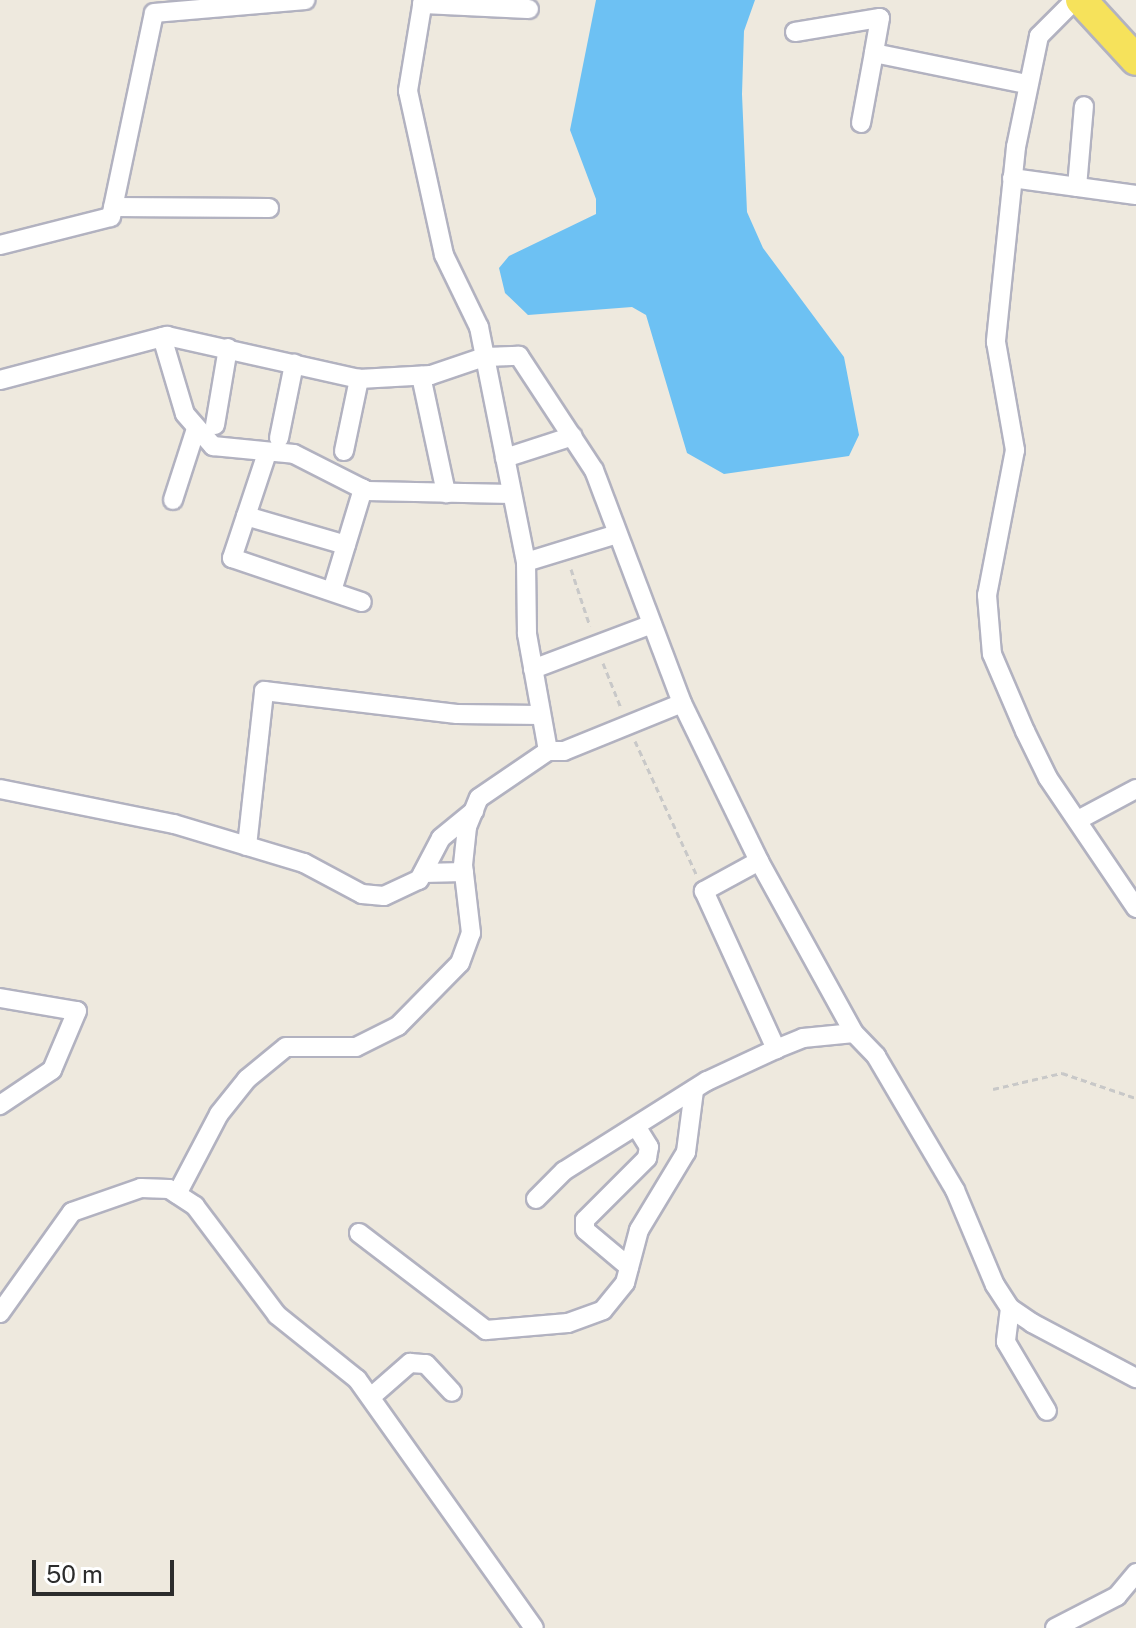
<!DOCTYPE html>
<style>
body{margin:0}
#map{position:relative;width:1136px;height:1628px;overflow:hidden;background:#eee9de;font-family:"Public Sans",sans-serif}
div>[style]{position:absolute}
.water>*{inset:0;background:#6dc1f3}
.path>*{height:3px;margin-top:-1.5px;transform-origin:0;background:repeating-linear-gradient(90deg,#c8c8c8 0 6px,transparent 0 10px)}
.roads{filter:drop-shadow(2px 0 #b2b2c0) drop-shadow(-2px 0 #b2b2c0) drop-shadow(0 2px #b2b2c0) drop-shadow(0 -2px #b2b2c0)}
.street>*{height:18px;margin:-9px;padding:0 9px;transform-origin:9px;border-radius:9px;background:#fff}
.primary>*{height:30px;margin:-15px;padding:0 15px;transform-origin:15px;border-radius:15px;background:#f6e25b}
span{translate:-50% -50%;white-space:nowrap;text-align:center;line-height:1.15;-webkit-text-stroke:6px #fff;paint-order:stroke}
.scale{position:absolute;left:32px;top:1560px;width:142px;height:36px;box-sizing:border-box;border:4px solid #2c2c2c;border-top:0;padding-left:10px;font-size:24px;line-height:28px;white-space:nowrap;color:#2c2c2c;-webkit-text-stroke:6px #fff;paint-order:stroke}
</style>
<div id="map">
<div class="water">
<div style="clip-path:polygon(596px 0,755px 0,744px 31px,742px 94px,747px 212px,763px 248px,844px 357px,859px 435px,849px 456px,724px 474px,687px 453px,646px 315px,632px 307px,528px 315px,505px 293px,499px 268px,509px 256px,596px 214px,596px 199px,570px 130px)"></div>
</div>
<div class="path">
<div style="left:571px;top:569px;width:60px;rotate:71.6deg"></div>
<div style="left:603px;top:663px;width:48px;rotate:68.2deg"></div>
<div style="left:635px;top:741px;width:149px;rotate:65.3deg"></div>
<div style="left:993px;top:1089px;width:71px;rotate:-13.1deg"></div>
<div style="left:1062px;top:1073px;width:78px;rotate:18.7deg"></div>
</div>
<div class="roads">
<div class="street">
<div style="left:423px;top:0;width:92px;rotate:99.4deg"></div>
<div style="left:408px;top:91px;width:168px;rotate:77.6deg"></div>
<div style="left:444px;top:255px;width:80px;rotate:64.1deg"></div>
<div style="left:479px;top:327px;width:240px;rotate:78.7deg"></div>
<div style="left:526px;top:562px;width:72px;rotate:89.2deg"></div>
<div style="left:527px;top:634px;width:119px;rotate:79.8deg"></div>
<div style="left:1075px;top:0;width:51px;rotate:135deg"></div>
<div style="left:1039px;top:36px;width:113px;rotate:101.7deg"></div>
<div style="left:1016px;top:147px;width:196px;rotate:95.9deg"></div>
<div style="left:996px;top:342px;width:110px;rotate:80deg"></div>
<div style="left:1015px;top:450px;width:148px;rotate:100.9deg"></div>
<div style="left:987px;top:595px;width:59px;rotate:85.2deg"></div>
<div style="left:992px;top:654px;width:84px;rotate:66.8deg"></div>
<div style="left:1025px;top:731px;width:52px;rotate:63.9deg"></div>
<div style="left:1048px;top:778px;width:157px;rotate:55.9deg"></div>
<div style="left:422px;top:4px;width:107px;rotate:2.7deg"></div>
<div style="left:795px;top:32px;width:86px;rotate:-9.4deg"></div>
<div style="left:880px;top:18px;width:36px;rotate:100deg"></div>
<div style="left:861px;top:123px;width:71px;rotate:-79.5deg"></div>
<div style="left:874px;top:53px;width:156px;rotate:11.5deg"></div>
<div style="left:1012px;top:178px;width:125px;rotate:7.8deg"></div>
<div style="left:1077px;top:187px;width:81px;rotate:-85.1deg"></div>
<div style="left:113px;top:207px;width:156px;rotate:0.4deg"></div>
<div style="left:0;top:245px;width:114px;rotate:-14.2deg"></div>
<div style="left:111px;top:217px;width:208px;rotate:-78.1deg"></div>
<div style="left:154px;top:13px;width:152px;rotate:-4.9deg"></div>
<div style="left:162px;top:337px;width:80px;rotate:73.4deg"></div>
<div style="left:185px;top:414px;width:43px;rotate:48.8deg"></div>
<div style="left:213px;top:446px;width:81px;rotate:5.6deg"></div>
<div style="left:294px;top:454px;width:82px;rotate:26.9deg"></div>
<div style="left:367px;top:491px;width:145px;rotate:1.2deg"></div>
<div style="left:421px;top:376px;width:120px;rotate:77.9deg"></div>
<div style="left:0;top:380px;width:173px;rotate:-14.8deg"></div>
<div style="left:167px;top:336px;width:197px;rotate:12.6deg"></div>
<div style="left:359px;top:379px;width:72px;rotate:-3.2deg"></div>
<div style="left:431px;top:375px;width:56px;rotate:-18.8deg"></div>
<div style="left:484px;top:357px;width:35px;rotate:-2deg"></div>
<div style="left:519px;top:356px;width:136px;rotate:56.7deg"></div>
<div style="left:594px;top:470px;width:249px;rotate:69.3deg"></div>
<div style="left:682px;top:703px;width:176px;rotate:64deg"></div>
<div style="left:759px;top:861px;width:196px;rotate:61.1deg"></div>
<div style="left:854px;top:1033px;width:32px;rotate:46deg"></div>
<div style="left:876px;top:1056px;width:156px;rotate:59.5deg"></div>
<div style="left:955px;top:1190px;width:103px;rotate:67.2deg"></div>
<div style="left:995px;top:1285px;width:27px;rotate:57deg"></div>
<div style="left:1010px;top:1308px;width:27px;rotate:34deg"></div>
<div style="left:1032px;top:1323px;width:118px;rotate:27.9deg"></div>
<div style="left:215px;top:425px;width:78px;rotate:-80.4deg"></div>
<div style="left:279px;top:438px;width:76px;rotate:-78.5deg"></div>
<div style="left:344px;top:451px;width:74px;rotate:-78.2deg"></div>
<div style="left:267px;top:453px;width:111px;rotate:108.4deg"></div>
<div style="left:232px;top:558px;width:137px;rotate:18.7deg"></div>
<div style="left:505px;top:458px;width:71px;rotate:-17.9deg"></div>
<div style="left:173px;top:500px;width:75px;rotate:-72.1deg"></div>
<div style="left:246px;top:516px;width:104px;rotate:16.2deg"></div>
<div style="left:526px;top:562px;width:95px;rotate:-17.1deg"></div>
<div style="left:332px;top:591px;width:107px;rotate:-73.1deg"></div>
<div style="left:533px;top:669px;width:127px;rotate:-20.7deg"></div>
<div style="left:0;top:789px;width:177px;rotate:11.4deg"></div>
<div style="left:174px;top:824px;width:136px;rotate:16.7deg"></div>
<div style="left:304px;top:863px;width:66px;rotate:28.1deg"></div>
<div style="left:362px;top:894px;width:22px;rotate:5deg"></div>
<div style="left:384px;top:896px;width:38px;rotate:-25deg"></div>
<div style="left:419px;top:880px;width:47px;rotate:-62.4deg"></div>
<div style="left:441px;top:838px;width:43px;rotate:-39.3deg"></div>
<div style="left:1078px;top:820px;width:66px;rotate:-28.1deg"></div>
<div style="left:247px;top:846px;width:156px;rotate:-83.7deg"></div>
<div style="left:264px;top:691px;width:194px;rotate:6.8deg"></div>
<div style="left:457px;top:714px;width:84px;rotate:0.7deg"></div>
<div style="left:759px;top:861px;width:63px;rotate:151.4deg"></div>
<div style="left:704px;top:891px;width:174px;rotate:65.5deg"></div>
<div style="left:776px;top:1049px;width:29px;rotate:-22deg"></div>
<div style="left:803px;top:1038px;width:51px;rotate:-5.6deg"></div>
<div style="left:423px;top:873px;width:41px;rotate:-1.4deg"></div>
<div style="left:0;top:998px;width:78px;rotate:9.6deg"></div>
<div style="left:77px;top:1011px;width:64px;rotate:113deg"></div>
<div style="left:52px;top:1070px;width:63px;rotate:146.1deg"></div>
<div style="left:177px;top:1194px;width:90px;rotate:-62.3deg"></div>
<div style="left:219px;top:1114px;width:45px;rotate:-51.3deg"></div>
<div style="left:247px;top:1079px;width:50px;rotate:-39.4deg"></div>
<div style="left:286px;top:1047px;width:70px"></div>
<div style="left:356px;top:1047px;width:47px;rotate:-26.6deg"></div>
<div style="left:398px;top:1026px;width:88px;rotate:-45.5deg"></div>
<div style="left:460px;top:963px;width:32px;rotate:-70deg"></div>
<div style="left:471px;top:933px;width:68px;rotate:-96.7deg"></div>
<div style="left:463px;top:865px;width:38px;rotate:-84deg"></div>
<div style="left:467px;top:827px;width:31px;rotate:-68deg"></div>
<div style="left:479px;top:798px;width:83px;rotate:-34.3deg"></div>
<div style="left:548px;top:751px;width:16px"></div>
<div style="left:564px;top:751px;width:127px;rotate:-22.1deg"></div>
<div style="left:536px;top:1199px;width:40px;rotate:-45deg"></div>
<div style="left:564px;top:1171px;width:169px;rotate:-32.2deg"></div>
<div style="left:707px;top:1081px;width:76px;rotate:-24.9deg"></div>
<div style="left:359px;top:1233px;width:160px;rotate:37.4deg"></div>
<div style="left:486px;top:1330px;width:82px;rotate:-4.9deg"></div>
<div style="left:568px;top:1323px;width:37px;rotate:-20deg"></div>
<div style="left:603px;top:1310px;width:35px;rotate:-51deg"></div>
<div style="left:625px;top:1283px;width:55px;rotate:-75.2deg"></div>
<div style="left:639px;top:1230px;width:91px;rotate:-58.9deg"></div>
<div style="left:686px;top:1152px;width:63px;rotate:-82.6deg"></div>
<div style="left:629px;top:1267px;width:57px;rotate:-139.9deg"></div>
<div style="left:585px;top:1230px;width:10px;rotate:-90deg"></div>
<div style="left:585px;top:1220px;width:88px;rotate:-45deg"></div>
<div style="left:647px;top:1158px;width:11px;rotate:-80deg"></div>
<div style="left:649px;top:1147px;width:22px;rotate:-122deg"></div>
<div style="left:1010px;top:1308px;width:34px;rotate:97deg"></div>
<div style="left:1006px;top:1342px;width:80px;rotate:59.3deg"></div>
<div style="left:0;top:1313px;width:124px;rotate:-54.5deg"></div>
<div style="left:72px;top:1212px;width:73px;rotate:-19.2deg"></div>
<div style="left:141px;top:1188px;width:28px;rotate:2deg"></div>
<div style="left:169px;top:1189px;width:31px;rotate:33deg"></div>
<div style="left:195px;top:1206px;width:136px;rotate:53deg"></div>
<div style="left:277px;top:1315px;width:102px;rotate:38.7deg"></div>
<div style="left:357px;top:1379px;width:305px;rotate:54.6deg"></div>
<div style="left:371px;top:1397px;width:52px;rotate:-41.1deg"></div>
<div style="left:410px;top:1363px;width:16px;rotate:4deg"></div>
<div style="left:426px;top:1364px;width:38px;rotate:47deg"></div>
<div style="left:1055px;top:1628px;width:70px;rotate:-27.3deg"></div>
<div style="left:1117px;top:1596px;width:30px;rotate:-50deg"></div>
</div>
<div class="primary">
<div style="left:1081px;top:0;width:81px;rotate:47.5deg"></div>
</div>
</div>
<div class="scale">50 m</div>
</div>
